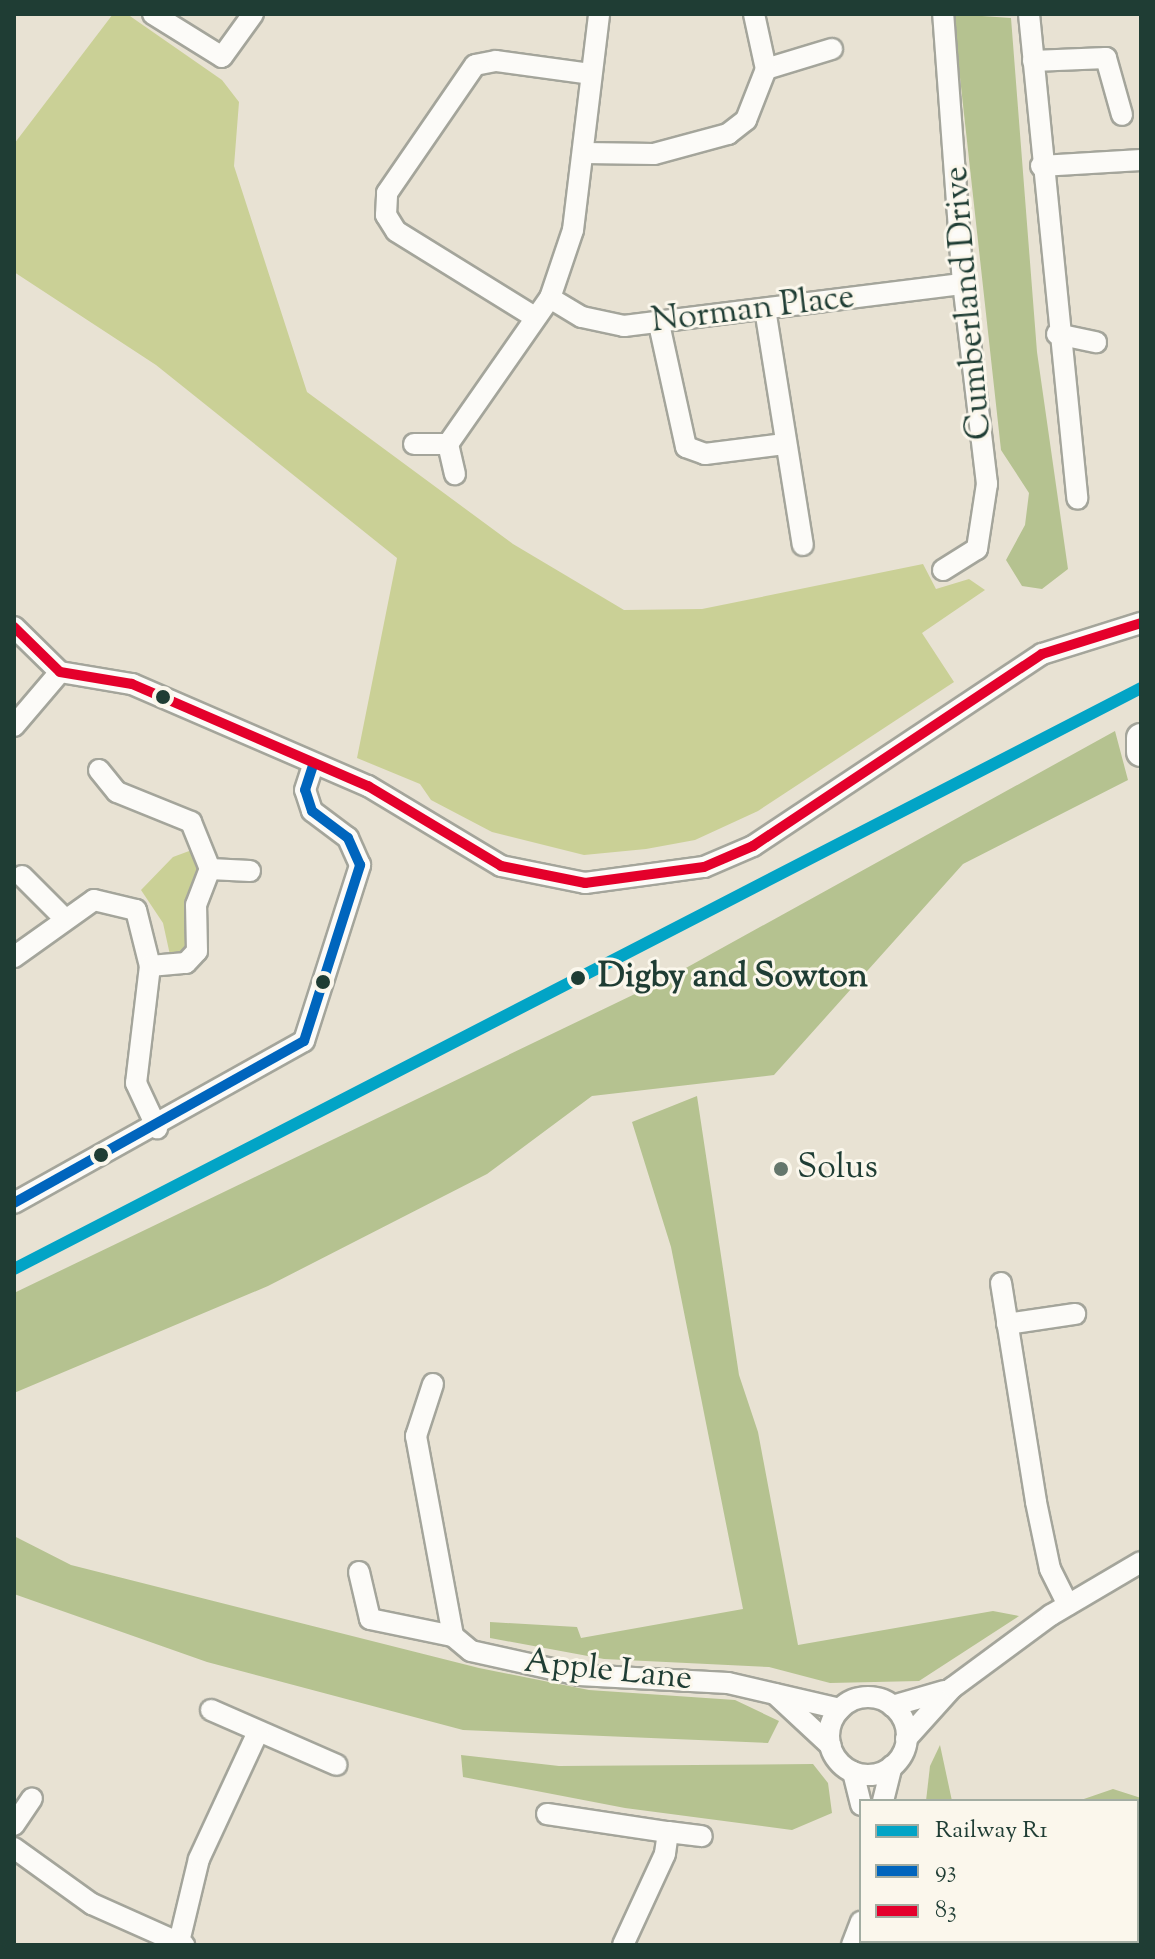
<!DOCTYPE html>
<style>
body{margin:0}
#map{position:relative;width:1155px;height:1959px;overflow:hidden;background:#e8e2d3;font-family:"Sorts Mill Goudy",serif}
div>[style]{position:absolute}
.green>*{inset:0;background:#cad096}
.forest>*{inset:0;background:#b5c290}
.roads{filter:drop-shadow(2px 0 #a4a59b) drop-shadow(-2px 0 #a4a59b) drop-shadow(0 2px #a4a59b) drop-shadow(0 -2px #a4a59b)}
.street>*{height:20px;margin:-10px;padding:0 10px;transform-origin:10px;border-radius:10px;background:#fcfbf8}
.street>.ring{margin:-10px;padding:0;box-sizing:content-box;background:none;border:20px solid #fcfbf8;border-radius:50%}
.secondary>*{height:28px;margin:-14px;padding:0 14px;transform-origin:14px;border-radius:14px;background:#fcfbf8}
.bus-1>*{height:10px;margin:-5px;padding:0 5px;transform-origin:5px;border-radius:5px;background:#0065bd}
.bus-2>*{height:10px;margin:-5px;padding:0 5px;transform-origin:5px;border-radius:5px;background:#e4002b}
.rail-1>*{height:12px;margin:-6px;padding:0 6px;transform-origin:6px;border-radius:6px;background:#02a4c6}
.dots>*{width:22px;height:22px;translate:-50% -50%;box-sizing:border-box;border:4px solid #fbf7ec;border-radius:50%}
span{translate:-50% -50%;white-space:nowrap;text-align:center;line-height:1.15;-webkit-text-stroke:6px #fbf7ec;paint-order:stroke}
.street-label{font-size:34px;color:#1f3d34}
.stop-label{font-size:34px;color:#1f3d34;font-weight:700}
.left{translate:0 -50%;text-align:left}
.poi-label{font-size:34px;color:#1f3d34}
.frame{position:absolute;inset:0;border:16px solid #1f3d34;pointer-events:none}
.legend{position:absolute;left:859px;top:1799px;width:280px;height:144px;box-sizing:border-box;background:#fbf7ec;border:2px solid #a3ada2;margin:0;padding:10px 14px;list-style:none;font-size:24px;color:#1f3d34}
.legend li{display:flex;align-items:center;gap:16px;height:40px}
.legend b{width:40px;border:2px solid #a3ada2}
</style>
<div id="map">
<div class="green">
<div style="clip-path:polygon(113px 14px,127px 14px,222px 80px,239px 102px,234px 166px,307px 392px,513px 544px,624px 610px,702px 609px,923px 564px,936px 589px,969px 579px,985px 590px,922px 633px,954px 682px,758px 811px,695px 840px,646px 849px,584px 855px,492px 832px,431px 800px,420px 784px,357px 758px,397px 558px,156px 365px,14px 272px,14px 144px)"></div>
<div style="clip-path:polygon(200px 847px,188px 953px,170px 955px,163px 923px,141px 890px,173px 857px)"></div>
<div style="clip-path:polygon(1137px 1880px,1141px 1945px,872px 1945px,1137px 1941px)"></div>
</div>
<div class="forest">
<div style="clip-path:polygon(953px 14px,1011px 18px,1037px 352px,1068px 569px,1042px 589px,1022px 586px,1006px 560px,1025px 525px,1029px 493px,1001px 450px)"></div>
<div style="clip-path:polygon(1115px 731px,1128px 780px,963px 864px,774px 1075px,592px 1096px,487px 1174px,268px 1286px,14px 1393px,14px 1293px,666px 979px)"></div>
<div style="clip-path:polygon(697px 1096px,739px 1375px,758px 1432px,798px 1645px,993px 1611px,1019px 1616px,919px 1681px,830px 1683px,769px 1667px,604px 1659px,490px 1638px,490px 1622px,577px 1627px,581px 1638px,743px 1609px,671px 1247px,632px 1122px)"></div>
<div style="clip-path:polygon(14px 1536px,71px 1565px,479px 1668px,589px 1690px,735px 1700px,779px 1721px,768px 1743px,463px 1730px,207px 1662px,14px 1594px)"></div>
<div style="clip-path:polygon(940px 1745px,952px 1801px,926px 1801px,930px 1766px)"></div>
<div style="clip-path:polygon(461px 1755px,559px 1766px,813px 1764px,828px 1783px,832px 1813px,792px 1830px,625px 1808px,463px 1777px)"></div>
<div style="clip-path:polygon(1113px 1789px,1141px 1798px,1141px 1866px,1137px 1801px,1078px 1801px)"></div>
</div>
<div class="roads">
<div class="street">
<div style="left:153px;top:14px;width:81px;rotate:31.9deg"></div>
<div style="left:222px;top:57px;width:53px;rotate:-54.2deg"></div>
<div style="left:1029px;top:14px;width:487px;rotate:84.3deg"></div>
<div style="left:1033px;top:61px;width:73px;rotate:-2.4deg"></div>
<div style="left:1106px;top:58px;width:59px;rotate:74.3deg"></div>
<div style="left:766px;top:69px;width:69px;rotate:-16.9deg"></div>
<div style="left:585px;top:153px;width:69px;rotate:0.8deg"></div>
<div style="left:654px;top:154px;width:77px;rotate:-15.1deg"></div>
<div style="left:728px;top:134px;width:23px;rotate:-38deg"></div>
<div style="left:746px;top:120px;width:55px;rotate:-68.6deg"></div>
<div style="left:766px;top:69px;width:56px;rotate:-102.3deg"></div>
<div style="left:1041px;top:166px;width:100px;rotate:-3.4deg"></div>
<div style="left:550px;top:298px;width:37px;rotate:31deg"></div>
<div style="left:582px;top:317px;width:43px;rotate:12.1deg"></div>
<div style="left:624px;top:326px;width:342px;rotate:-7.1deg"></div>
<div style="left:765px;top:309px;width:239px;rotate:80.9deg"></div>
<div style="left:533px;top:316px;width:161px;rotate:-148.2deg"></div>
<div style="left:396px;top:231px;width:19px;rotate:-122deg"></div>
<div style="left:386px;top:215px;width:22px;rotate:-87deg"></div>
<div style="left:387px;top:193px;width:155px;rotate:-55.5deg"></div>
<div style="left:475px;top:65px;width:21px;rotate:-11deg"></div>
<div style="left:496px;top:61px;width:96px;rotate:7.8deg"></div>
<div style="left:659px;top:324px;width:126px;rotate:77.6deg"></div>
<div style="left:686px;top:447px;width:20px;rotate:20deg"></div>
<div style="left:705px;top:454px;width:80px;rotate:-7.2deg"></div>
<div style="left:1057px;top:334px;width:40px;rotate:12deg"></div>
<div style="left:414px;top:444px;width:34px"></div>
<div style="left:448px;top:444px;width:31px;rotate:77deg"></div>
<div style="left:448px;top:444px;width:178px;rotate:-55.1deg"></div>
<div style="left:550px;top:298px;width:72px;rotate:-71.3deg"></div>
<div style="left:573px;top:230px;width:218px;rotate:-83.1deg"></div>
<div style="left:943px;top:570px;width:40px;rotate:-32deg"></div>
<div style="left:977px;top:549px;width:66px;rotate:-81.3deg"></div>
<div style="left:987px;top:484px;width:201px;rotate:-96.8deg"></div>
<div style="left:963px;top:284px;width:271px;rotate:-94.2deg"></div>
<div style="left:14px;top:627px;width:64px;rotate:44.4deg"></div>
<div style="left:60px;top:672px;width:73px;rotate:9.5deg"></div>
<div style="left:132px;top:684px;width:257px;rotate:23.4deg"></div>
<div style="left:368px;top:786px;width:155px;rotate:31deg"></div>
<div style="left:501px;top:866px;width:86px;rotate:11.4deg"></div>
<div style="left:585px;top:883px;width:120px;rotate:-7.7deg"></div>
<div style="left:704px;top:867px;width:53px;rotate:-23.2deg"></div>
<div style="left:753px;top:846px;width:347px;rotate:-33.6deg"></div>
<div style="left:1042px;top:654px;width:104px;rotate:-17.4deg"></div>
<div style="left:14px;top:726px;width:71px;rotate:-49.6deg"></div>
<div style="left:99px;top:770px;width:28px;rotate:51deg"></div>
<div style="left:117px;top:792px;width:80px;rotate:22.1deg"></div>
<div style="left:191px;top:822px;width:51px;rotate:68deg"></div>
<div style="left:22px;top:876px;width:58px;rotate:45deg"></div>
<div style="left:14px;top:957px;width:98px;rotate:-35.5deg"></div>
<div style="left:94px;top:900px;width:43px;rotate:13.4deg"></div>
<div style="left:136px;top:910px;width:58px;rotate:76deg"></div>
<div style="left:150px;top:966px;width:118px;rotate:96.8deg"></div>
<div style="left:136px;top:1083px;width:50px;rotate:65deg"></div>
<div style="left:150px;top:966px;width:36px;rotate:-5deg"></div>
<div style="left:186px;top:963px;width:16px;rotate:-47deg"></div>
<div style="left:197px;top:951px;width:46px;rotate:-91.2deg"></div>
<div style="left:196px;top:905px;width:39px;rotate:-69deg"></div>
<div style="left:210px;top:869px;width:40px;rotate:2.9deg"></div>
<div style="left:14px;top:1203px;width:332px;rotate:-29.2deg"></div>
<div style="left:304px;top:1041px;width:185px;rotate:-72.3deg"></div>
<div style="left:360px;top:865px;width:30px;rotate:-114deg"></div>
<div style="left:348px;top:838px;width:45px;rotate:-143.1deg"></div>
<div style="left:312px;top:811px;width:22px;rotate:-108deg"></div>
<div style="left:305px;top:790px;width:26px;rotate:-72deg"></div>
<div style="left:1001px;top:1283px;width:222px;rotate:80.9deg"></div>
<div style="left:1036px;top:1502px;width:68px;rotate:78.2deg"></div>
<div style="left:1050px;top:1569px;width:40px;rotate:63.4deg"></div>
<div style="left:1007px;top:1324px;width:69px;rotate:-8.4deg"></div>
<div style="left:433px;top:1384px;width:55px;rotate:108.1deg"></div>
<div style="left:416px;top:1436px;width:203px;rotate:79.5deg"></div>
<div style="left:359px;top:1572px;width:48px;rotate:76.8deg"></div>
<div style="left:370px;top:1619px;width:85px;rotate:11.6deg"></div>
<div style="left:453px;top:1636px;width:23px;rotate:40deg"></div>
<div style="left:471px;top:1651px;width:111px;rotate:12.5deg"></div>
<div style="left:579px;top:1675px;width:149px;rotate:3.1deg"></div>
<div style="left:728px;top:1683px;width:115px;rotate:13.1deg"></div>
<div style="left:775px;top:1694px;width:76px;rotate:42.9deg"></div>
<div class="ring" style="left:829px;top:1697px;width:58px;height:58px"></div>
<div style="left:892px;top:1706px;width:54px;rotate:-16.1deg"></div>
<div style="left:211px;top:1710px;width:137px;rotate:23.6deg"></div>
<div style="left:906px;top:1739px;width:69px;rotate:-48deg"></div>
<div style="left:952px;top:1688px;width:123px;rotate:-36.4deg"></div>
<div style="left:1051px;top:1615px;width:104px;rotate:-30.5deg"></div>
<div style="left:853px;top:1772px;width:34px;rotate:76deg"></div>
<div style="left:883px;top:1801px;width:36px;rotate:-76deg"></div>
<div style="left:547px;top:1814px;width:122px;rotate:8.5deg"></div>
<div style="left:668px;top:1832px;width:22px;rotate:98deg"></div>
<div style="left:665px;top:1854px;width:100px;rotate:114.8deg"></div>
<div style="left:14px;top:1825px;width:32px;rotate:-56deg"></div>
<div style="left:668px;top:1832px;width:34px;rotate:7deg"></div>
<div style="left:14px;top:1848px;width:96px;rotate:35.7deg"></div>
<div style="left:92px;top:1904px;width:101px;rotate:24deg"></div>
<div style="left:179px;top:1942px;width:85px;rotate:-76.5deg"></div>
<div style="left:199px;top:1859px;width:140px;rotate:-65.1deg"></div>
<div style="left:852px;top:1945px;width:25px;rotate:-69deg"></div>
</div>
<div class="secondary">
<div style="left:1141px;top:738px;width:14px;rotate:90deg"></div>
</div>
</div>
<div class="bus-1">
<div style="left:14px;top:1203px;width:332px;rotate:-29.2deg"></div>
<div style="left:304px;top:1041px;width:185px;rotate:-72.3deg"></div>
<div style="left:360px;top:865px;width:30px;rotate:-114deg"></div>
<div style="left:348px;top:838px;width:45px;rotate:-143.1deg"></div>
<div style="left:312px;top:811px;width:22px;rotate:-108deg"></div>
<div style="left:305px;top:790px;width:26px;rotate:-72deg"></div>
</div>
<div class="bus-2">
<div style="left:14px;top:627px;width:64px;rotate:44.4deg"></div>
<div style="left:60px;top:672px;width:73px;rotate:9.5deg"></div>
<div style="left:132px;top:684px;width:257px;rotate:23.4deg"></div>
<div style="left:368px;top:786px;width:155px;rotate:31deg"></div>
<div style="left:501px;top:866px;width:86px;rotate:11.4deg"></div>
<div style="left:585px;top:883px;width:120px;rotate:-7.7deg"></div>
<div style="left:704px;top:867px;width:53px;rotate:-23.2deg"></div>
<div style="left:753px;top:846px;width:347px;rotate:-33.6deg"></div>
<div style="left:1042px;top:654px;width:104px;rotate:-17.4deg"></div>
</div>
<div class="rail-1">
<div style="left:14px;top:1269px;width:1268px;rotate:-27.27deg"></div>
</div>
<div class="dots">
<div style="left:163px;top:697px;background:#1f3d34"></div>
<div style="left:578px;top:978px;background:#1f3d34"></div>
<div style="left:323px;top:982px;background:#1f3d34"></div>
<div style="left:101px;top:1155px;background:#1f3d34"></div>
<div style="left:781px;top:1169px;background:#65776c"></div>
</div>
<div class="street-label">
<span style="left:969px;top:303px;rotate:-95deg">Cumberland Drive</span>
<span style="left:753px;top:310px;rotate:-7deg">Norman Place</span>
<span style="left:608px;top:1671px;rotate:6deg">Apple Lane</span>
</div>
<div class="stop-label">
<span class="left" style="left:598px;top:978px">Digby and Sowton</span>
</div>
<div class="poi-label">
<span class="left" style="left:797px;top:1169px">Solus</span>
</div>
<div class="frame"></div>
<ul class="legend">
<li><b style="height:10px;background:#02a4c6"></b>Railway R1</li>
<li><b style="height:10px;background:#0065bd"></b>93</li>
<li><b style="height:10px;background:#e4002b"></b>83</li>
</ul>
</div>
